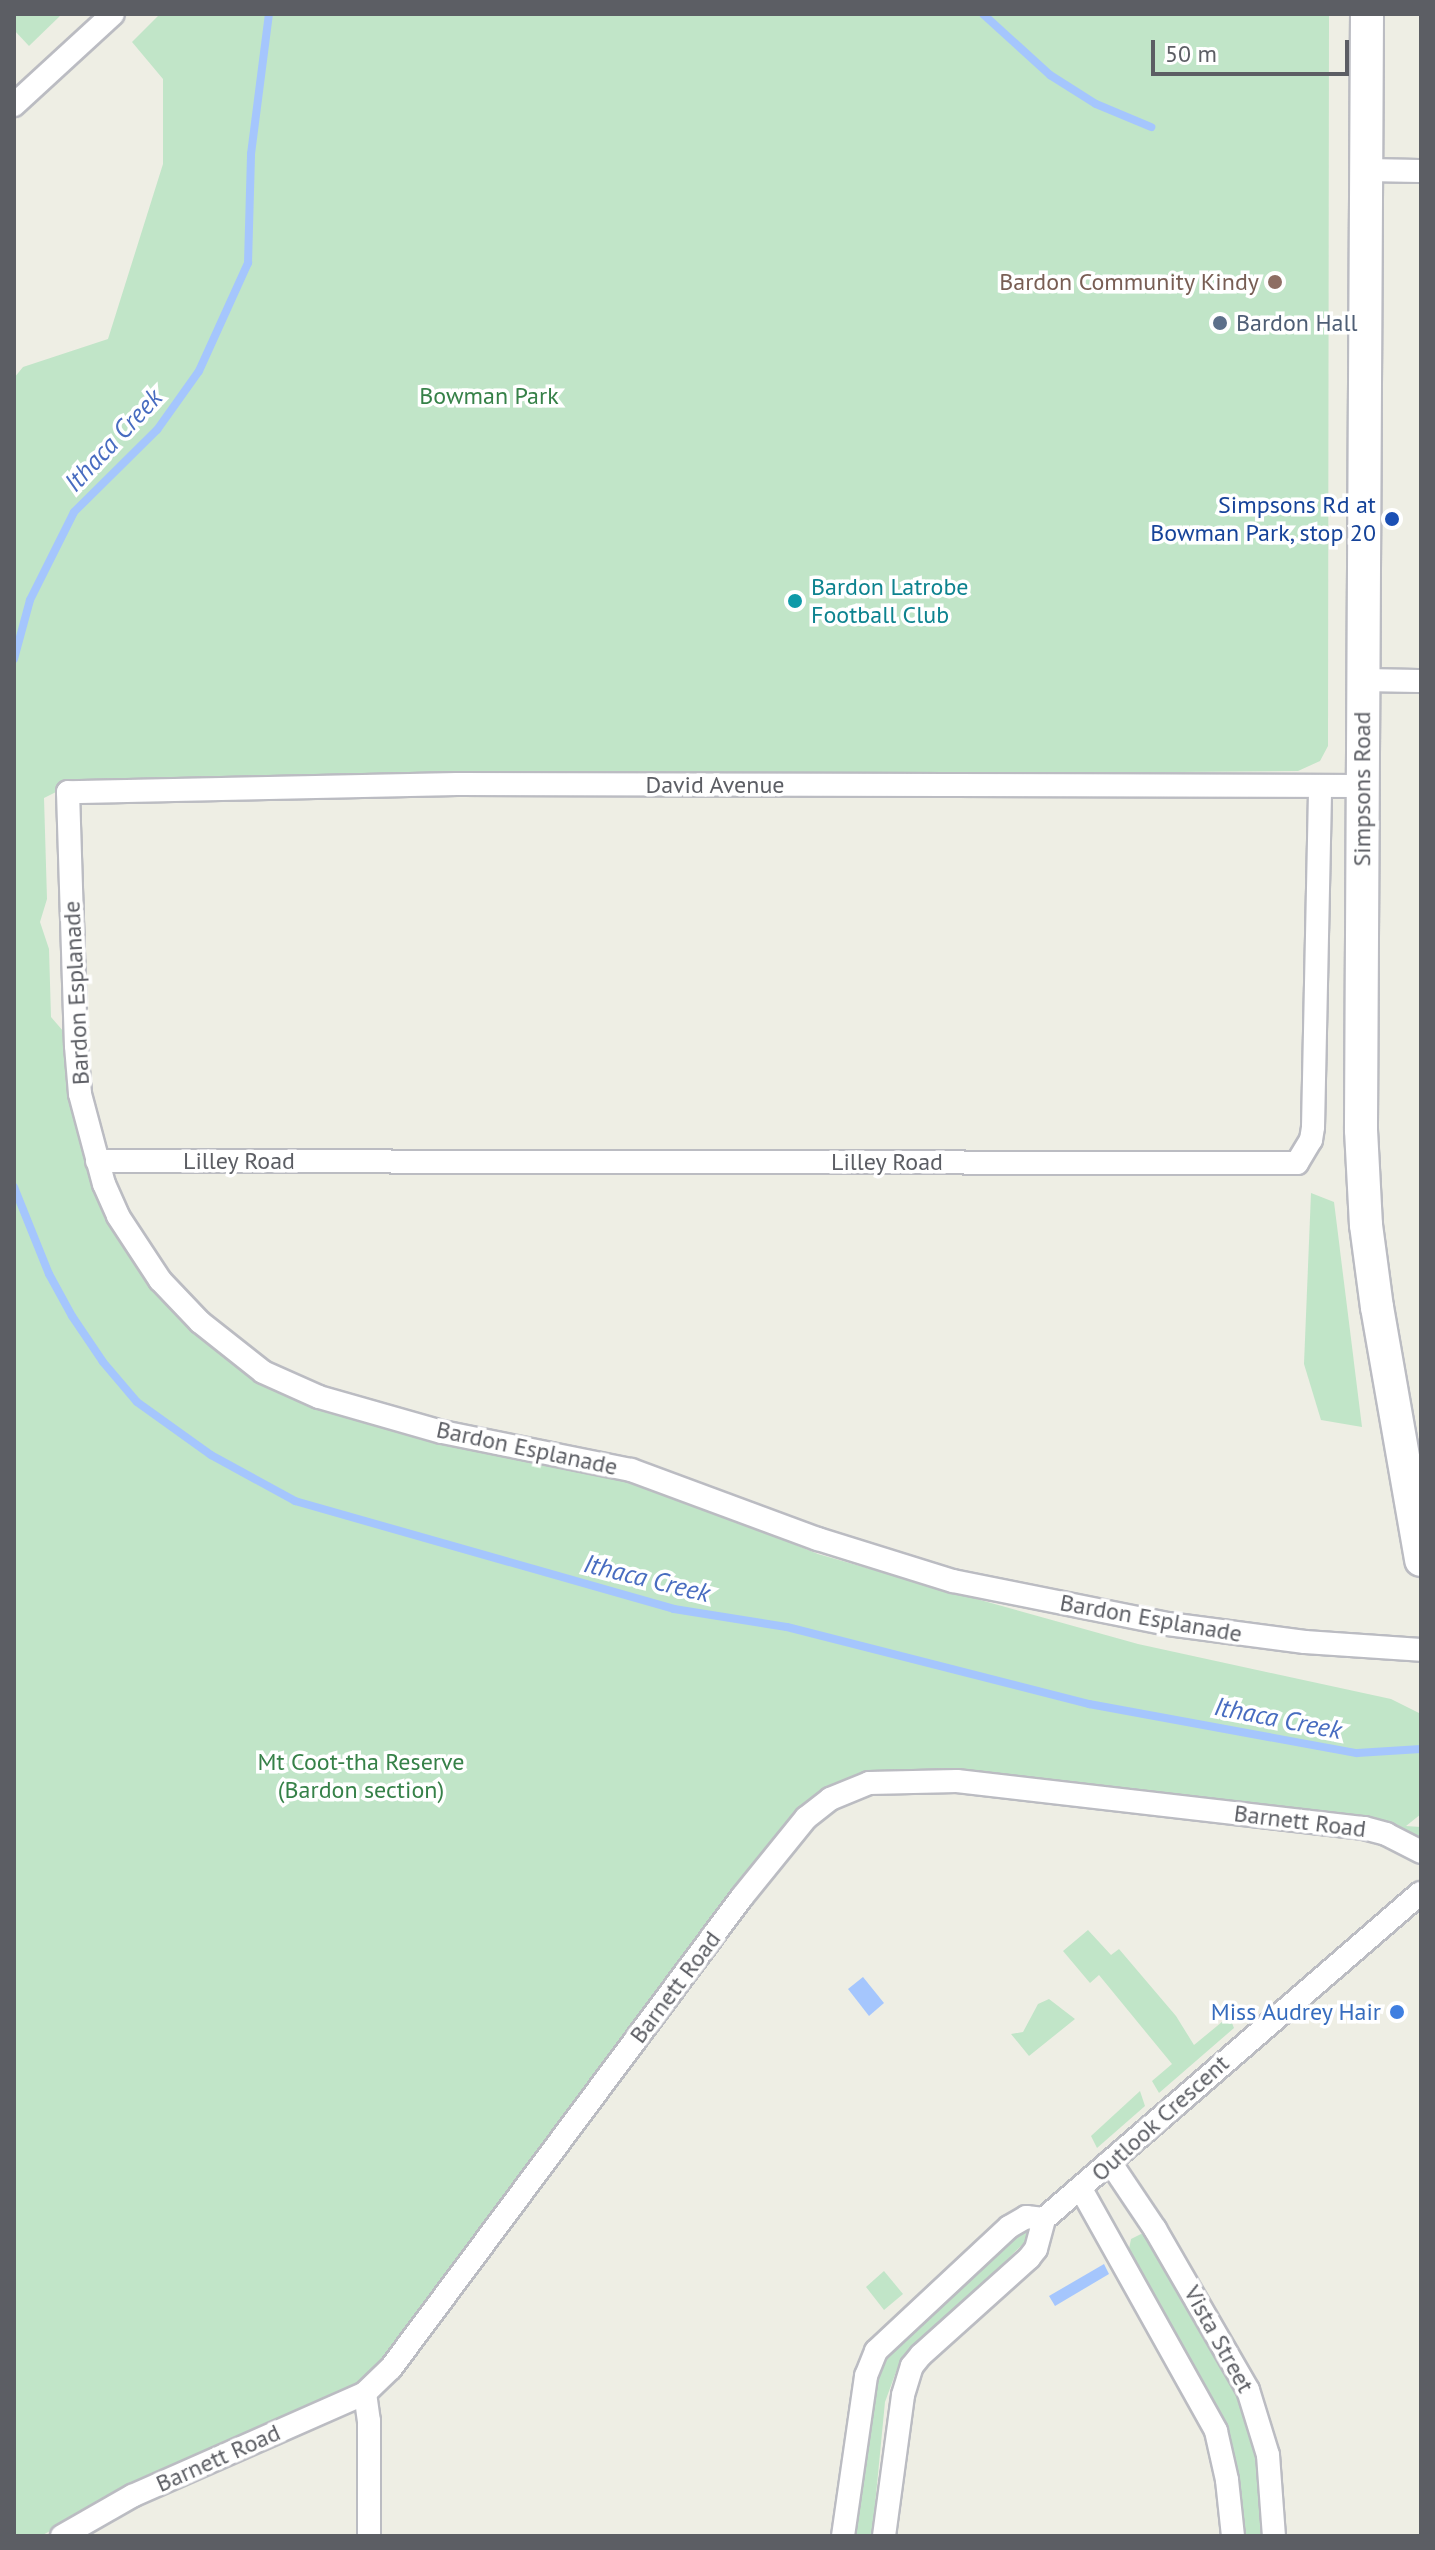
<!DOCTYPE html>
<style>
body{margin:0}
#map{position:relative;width:1435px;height:2550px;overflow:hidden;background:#eeeee4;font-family:"PT Sans",sans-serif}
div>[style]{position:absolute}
.green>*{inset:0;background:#c1e5c8}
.water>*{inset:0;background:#a5c6fd}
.stream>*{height:8px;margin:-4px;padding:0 4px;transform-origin:4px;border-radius:4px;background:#a5c6fd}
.roads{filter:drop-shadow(2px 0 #bbbcc2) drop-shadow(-2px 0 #bbbcc2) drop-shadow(0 2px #bbbcc2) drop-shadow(0 -2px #bbbcc2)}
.street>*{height:22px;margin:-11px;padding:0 11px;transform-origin:11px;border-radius:11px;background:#fff}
.secondary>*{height:32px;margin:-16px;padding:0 16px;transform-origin:16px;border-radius:16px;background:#fff}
.dots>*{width:22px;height:22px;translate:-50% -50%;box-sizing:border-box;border:4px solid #fff;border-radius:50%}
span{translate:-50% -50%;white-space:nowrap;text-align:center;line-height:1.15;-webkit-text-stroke:7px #fff;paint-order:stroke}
.education-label{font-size:24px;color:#785e54}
.right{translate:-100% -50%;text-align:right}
.service-label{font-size:24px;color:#4e5e75}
.left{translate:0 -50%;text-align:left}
.park-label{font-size:24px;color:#368148}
.transit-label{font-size:24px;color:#164399}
.culture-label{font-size:24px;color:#0d838f}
.street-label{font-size:24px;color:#5c5e64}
.shop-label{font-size:24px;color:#366cbe}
.water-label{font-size:26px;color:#486cc0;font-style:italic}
.frame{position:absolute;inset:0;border:16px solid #5c5e64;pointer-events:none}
.scale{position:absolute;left:1151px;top:40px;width:198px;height:36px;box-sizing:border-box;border:4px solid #5c5e64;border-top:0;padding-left:10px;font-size:24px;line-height:28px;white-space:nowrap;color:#5c5e64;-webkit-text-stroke:6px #fff;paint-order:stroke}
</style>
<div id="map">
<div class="green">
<div style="clip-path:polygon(14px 14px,62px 14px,29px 46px,14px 30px)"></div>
<div style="clip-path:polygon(160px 14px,1329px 14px,1328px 746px,1320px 761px,1298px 771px,421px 778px,68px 786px,44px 798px,47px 899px,40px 922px,49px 949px,51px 1017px,76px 1046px,114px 1218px,257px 1377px,628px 1477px,818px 1554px,912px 1581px,1138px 1644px,1391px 1699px,1421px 1714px,1421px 1814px,1406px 1826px,1421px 1827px,1421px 1838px,1368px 1817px,845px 1785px,383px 2365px,366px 2380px,130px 2487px,41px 2536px,14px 2536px,14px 378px,23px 367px,108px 339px,163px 164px,163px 79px,132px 42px)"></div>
<div style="clip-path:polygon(1311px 1193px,1334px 1202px,1362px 1427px,1321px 1420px,1304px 1364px)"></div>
<div style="clip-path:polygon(1088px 1930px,1111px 1955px,1119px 1949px,1176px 2016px,1194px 2045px,1228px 2017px,1232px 2023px,1234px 2028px,1159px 2093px,1152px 2081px,1172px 2064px,1099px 1975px,1090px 1983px,1063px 1951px)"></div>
<div style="clip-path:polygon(1049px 1999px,1075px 2019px,1029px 2056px,1011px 2034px,1023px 2032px,1038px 2004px)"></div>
<div style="clip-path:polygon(1140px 2091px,1145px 2106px,1097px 2148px,1091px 2136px)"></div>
<div style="clip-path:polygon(1032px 2223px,1032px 2235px,972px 2294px,918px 2340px,900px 2361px,885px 2402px,872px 2536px,853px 2536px,863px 2444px,880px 2361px,1017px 2231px)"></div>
<div style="clip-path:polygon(1141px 2234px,1147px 2235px,1243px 2406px,1257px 2449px,1266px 2536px,1241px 2536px,1219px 2417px,1129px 2249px,1131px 2239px)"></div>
<div style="clip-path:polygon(884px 2271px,903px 2294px,884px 2310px,866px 2287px)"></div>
</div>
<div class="water">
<div style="clip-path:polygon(863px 1977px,884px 2003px,869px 2016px,848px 1989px)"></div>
<div style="clip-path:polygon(1104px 2264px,1109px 2274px,1055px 2306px,1049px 2296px)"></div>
</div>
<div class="stream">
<div style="left:983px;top:14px;width:91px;rotate:42.3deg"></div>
<div style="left:1050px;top:75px;width:54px;rotate:32.2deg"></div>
<div style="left:1096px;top:104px;width:60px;rotate:22.7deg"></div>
<div style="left:14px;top:659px;width:61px;rotate:-74.8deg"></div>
<div style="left:30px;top:600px;width:98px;rotate:-63.4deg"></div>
<div style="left:74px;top:512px;width:117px;rotate:-44.7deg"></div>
<div style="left:157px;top:430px;width:72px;rotate:-54.6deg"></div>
<div style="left:199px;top:371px;width:119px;rotate:-65.6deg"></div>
<div style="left:248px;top:263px;width:109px;rotate:-88.4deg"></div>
<div style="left:251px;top:154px;width:141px;rotate:-82.7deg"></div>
<div style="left:14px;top:1187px;width:94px;rotate:68.1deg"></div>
<div style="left:49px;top:1274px;width:48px;rotate:61.3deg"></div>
<div style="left:72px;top:1316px;width:55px;rotate:56deg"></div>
<div style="left:103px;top:1362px;width:52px;rotate:49.6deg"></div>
<div style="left:137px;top:1402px;width:91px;rotate:35.6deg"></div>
<div style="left:211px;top:1455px;width:96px;rotate:28.7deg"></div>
<div style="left:295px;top:1501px;width:394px;rotate:15.9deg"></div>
<div style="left:674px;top:1609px;width:114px;rotate:9.1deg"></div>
<div style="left:787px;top:1627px;width:312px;rotate:14.3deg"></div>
<div style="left:1089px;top:1704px;width:272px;rotate:10.4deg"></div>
<div style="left:1357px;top:1753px;width:64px;rotate:-3.6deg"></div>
</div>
<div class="roads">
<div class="street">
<div style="left:14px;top:105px;width:134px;rotate:-42.6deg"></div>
<div style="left:1366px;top:170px;width:55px;rotate:1deg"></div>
<div style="left:1361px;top:680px;width:60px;rotate:1deg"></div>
<div style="left:1362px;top:786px;width:905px;rotate:-179.87deg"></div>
<div style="left:457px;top:784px;width:389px;rotate:178.8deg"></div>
<div style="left:68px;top:792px;width:254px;rotate:88.2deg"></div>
<div style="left:76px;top:1046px;width:48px;rotate:85.2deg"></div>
<div style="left:80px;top:1094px;width:93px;rotate:75.1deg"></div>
<div style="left:104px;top:1184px;width:35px;rotate:66deg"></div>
<div style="left:118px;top:1216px;width:77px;rotate:56.7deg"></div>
<div style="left:160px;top:1280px;width:58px;rotate:46.4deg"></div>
<div style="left:200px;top:1322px;width:80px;rotate:38.4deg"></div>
<div style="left:263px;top:1372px;width:61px;rotate:24.1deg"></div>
<div style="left:319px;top:1397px;width:128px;rotate:15.9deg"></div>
<div style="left:442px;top:1432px;width:193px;rotate:11.4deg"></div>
<div style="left:631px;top:1470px;width:199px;rotate:20.3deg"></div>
<div style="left:818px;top:1539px;width:141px;rotate:17.3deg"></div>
<div style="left:953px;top:1581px;width:219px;rotate:11.3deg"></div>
<div style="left:1168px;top:1624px;width:138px;rotate:7.5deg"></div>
<div style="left:1305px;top:1642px;width:116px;rotate:3.9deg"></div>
<div style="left:97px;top:1161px;width:1200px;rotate:0.1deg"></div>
<div style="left:1297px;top:1163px;width:27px;rotate:-59deg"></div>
<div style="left:1311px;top:1140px;width:13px;rotate:-81deg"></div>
<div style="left:1313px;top:1127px;width:341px;rotate:-88.8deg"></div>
<div style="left:1110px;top:2162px;width:81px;rotate:56.1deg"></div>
<div style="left:1155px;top:2229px;width:186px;rotate:60deg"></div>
<div style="left:1248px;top:2390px;width:68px;rotate:72.9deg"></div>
<div style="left:1268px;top:2455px;width:81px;rotate:85.8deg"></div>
<div style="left:1081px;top:2189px;width:277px;rotate:60.8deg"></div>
<div style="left:1216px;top:2431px;width:50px;rotate:77.3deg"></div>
<div style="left:1227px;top:2480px;width:56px;rotate:83.9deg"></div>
<div style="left:365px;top:2393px;width:28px;rotate:82deg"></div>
<div style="left:369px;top:2421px;width:115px;rotate:90deg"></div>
<div style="left:62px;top:2536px;width:81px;rotate:-29.7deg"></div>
<div style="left:132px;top:2496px;width:255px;rotate:-23.8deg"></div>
<div style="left:365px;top:2393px;width:36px;rotate:-44deg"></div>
<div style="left:391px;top:2368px;width:587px;rotate:-53.31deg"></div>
<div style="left:742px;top:1897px;width:102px;rotate:-51deg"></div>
<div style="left:806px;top:1818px;width:31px;rotate:-38deg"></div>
<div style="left:830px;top:1799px;width:42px;rotate:-22.3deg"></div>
<div style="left:869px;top:1783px;width:88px;rotate:-1.3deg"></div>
<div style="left:957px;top:1781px;width:410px;rotate:6.6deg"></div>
<div style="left:1364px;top:1828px;width:23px;rotate:15deg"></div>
<div style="left:1386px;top:1834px;width:39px;rotate:27deg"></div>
<div style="left:843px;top:2536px;width:162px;rotate:-81.8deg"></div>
<div style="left:866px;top:2376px;width:27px;rotate:-68deg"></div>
<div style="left:876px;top:2351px;width:182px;rotate:-43deg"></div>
<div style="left:1009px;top:2227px;width:20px;rotate:-30deg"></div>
<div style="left:1026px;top:2217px;width:18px;rotate:6deg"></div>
<div style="left:884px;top:2536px;width:142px;rotate:-82.3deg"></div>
<div style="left:903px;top:2395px;width:30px;rotate:-73deg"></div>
<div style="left:912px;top:2366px;width:14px;rotate:-51deg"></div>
<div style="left:921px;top:2355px;width:145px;rotate:-41.9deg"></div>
<div style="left:1029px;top:2258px;width:11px;rotate:-52deg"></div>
<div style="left:1036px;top:2249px;width:31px;rotate:-75deg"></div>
<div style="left:1044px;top:2219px;width:498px;rotate:-40.9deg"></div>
</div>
<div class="secondary">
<div style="left:1367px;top:14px;width:1116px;rotate:90.31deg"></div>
<div style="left:1361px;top:1130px;width:95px;rotate:87deg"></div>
<div style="left:1366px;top:1225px;width:83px;rotate:82.4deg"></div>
<div style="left:1377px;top:1307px;width:257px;rotate:80.1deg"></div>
</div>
</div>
<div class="dots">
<div style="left:1275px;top:282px;background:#8d6e63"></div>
<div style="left:1220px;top:323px;background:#5c6f8a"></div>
<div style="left:1392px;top:519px;background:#1a4fb4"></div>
<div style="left:795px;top:601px;background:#0f9aa8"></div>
<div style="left:1397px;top:2012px;background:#3f7fe0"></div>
</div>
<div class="education-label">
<span class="right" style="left:1259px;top:282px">Bardon Community Kindy</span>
</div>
<div class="service-label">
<span class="left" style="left:1236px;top:323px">Bardon Hall</span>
</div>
<div class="park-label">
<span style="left:489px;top:396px">Bowman Park</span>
<span style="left:361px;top:1776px">Mt Coot-tha Reserve<br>(Bardon section)</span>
</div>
<div class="transit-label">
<span class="right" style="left:1376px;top:519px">Simpsons Rd at<br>Bowman Park, stop 20</span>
</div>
<div class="culture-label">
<span class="left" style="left:811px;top:601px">Bardon Latrobe<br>Football Club</span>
</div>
<div class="street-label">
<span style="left:715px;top:785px">David Avenue</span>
<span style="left:1362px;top:789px;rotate:-90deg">Simpsons Road</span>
<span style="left:76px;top:993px;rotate:-93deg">Bardon Esplanade</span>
<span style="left:239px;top:1161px">Lilley Road</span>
<span style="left:887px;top:1162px">Lilley Road</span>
<span style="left:527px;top:1448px;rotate:12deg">Bardon Esplanade</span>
<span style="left:1151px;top:1618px;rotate:10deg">Bardon Esplanade</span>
<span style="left:1300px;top:1821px;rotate:7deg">Barnett Road</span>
<span style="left:675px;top:1987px;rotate:-53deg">Barnett Road</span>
<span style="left:1160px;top:2118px;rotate:-42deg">Outlook Crescent</span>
<span style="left:1219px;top:2339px;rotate:61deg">Vista Street</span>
<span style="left:218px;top:2458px;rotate:-24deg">Barnett Road</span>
</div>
<div class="shop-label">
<span class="right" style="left:1381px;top:2012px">Miss Audrey Hair</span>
</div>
<div class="water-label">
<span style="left:113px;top:440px;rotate:-47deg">Ithaca Creek</span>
<span style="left:647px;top:1578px;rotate:14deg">Ithaca Creek</span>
<span style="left:1278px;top:1718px;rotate:11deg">Ithaca Creek</span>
</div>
<div class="frame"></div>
<div class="scale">50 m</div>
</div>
